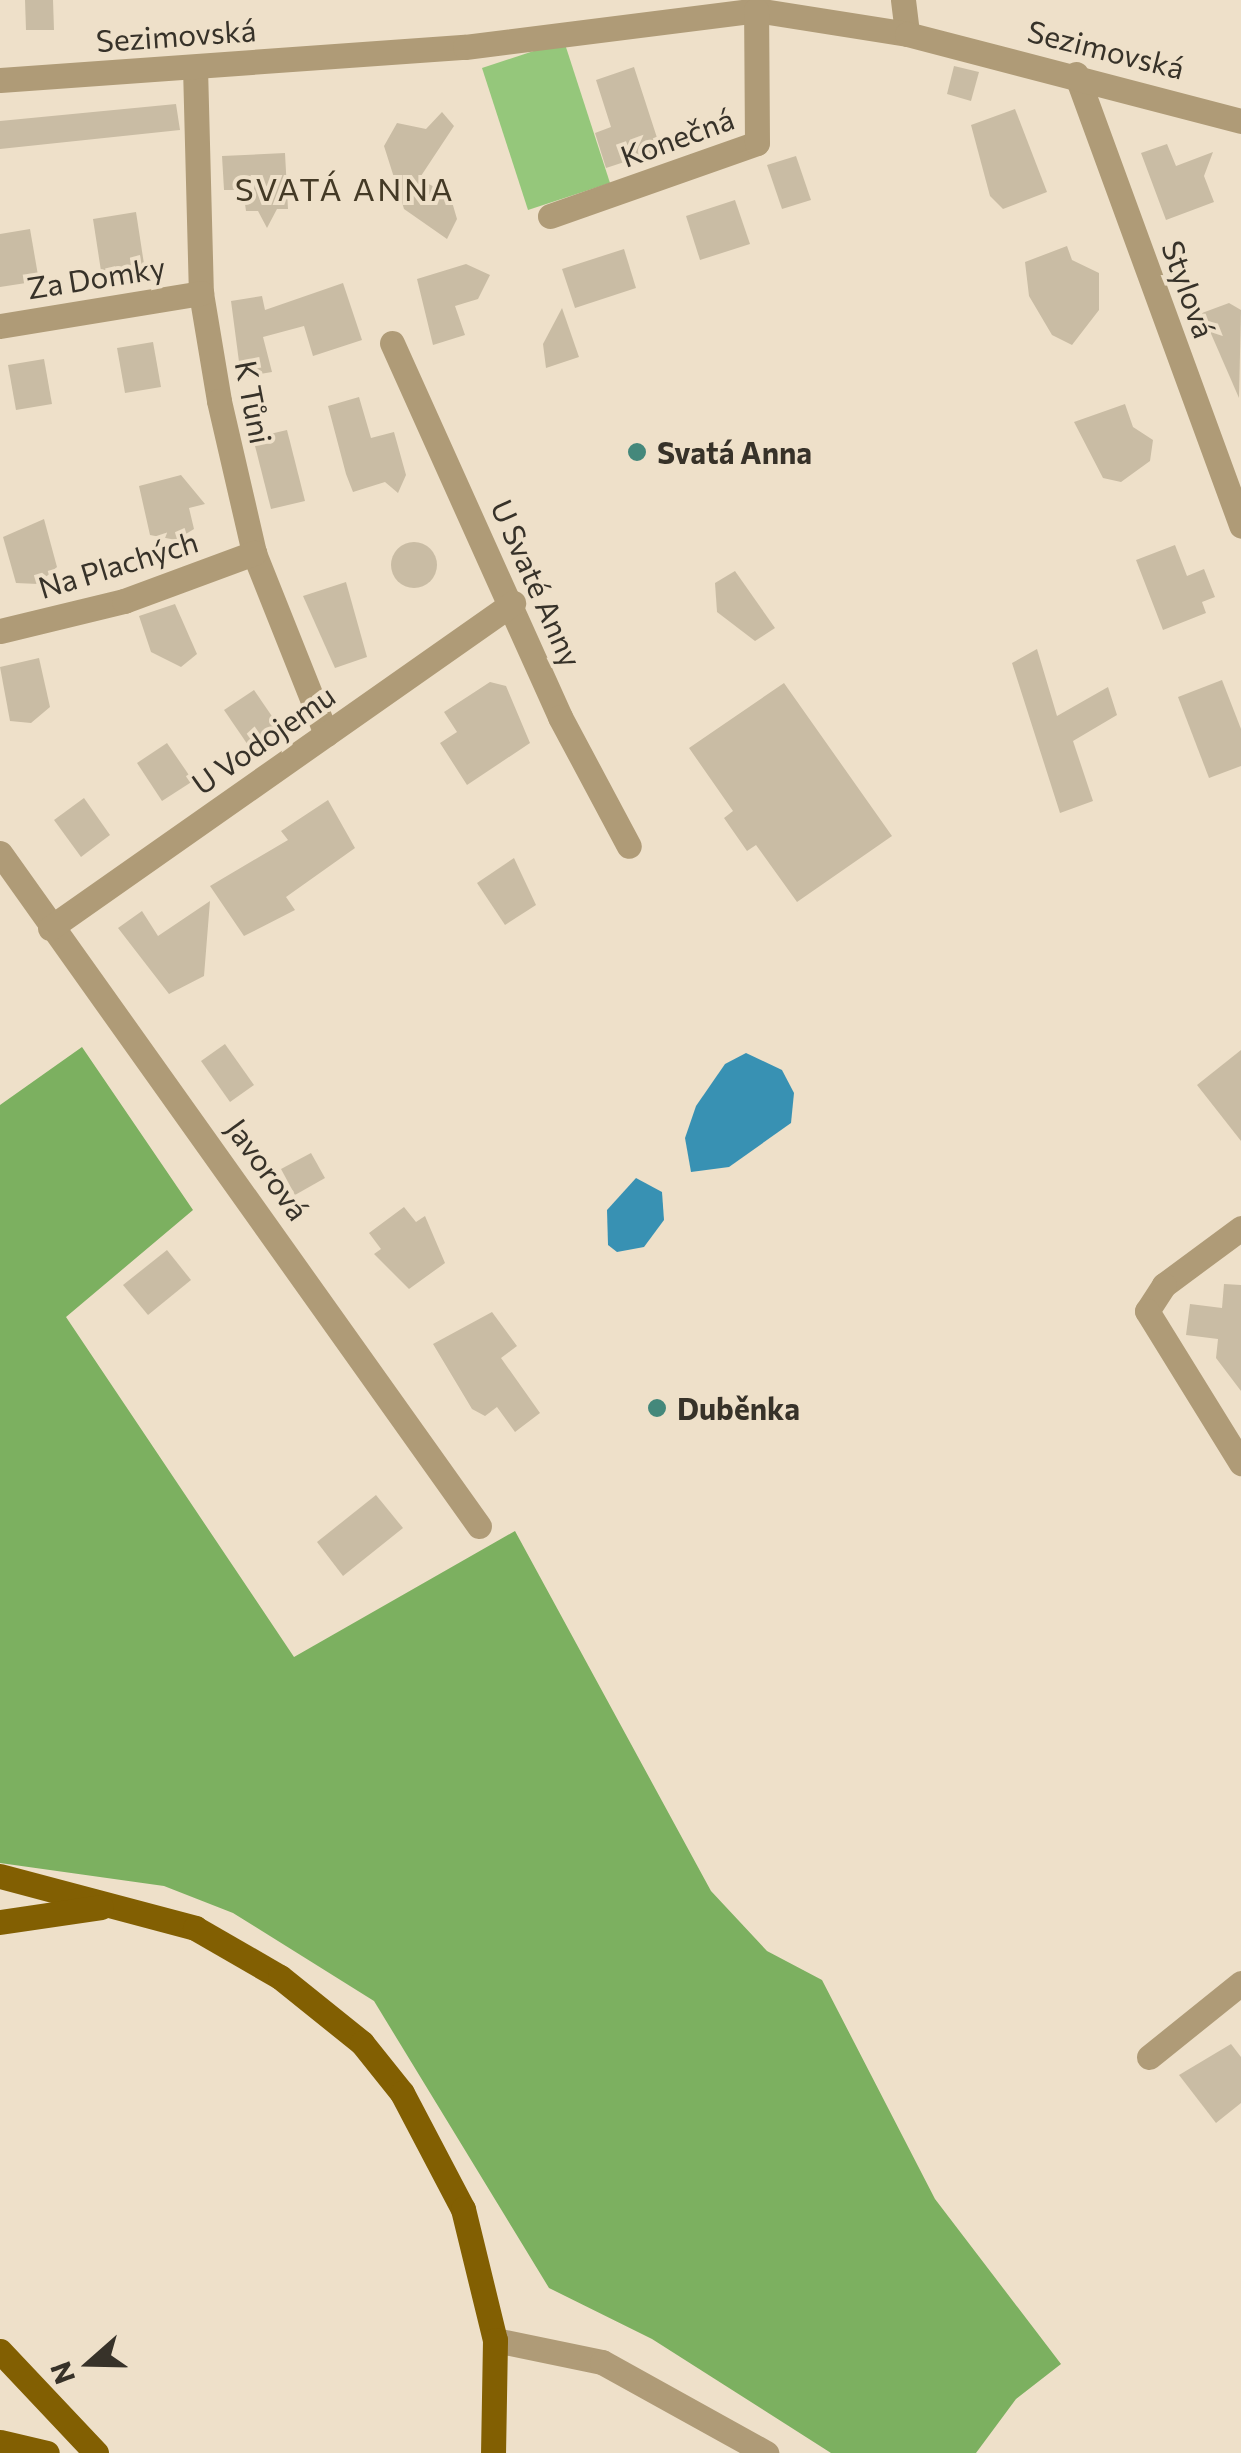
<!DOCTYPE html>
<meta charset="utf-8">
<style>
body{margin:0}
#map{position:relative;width:1241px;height:2453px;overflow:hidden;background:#eee0c9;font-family:Commissioner,sans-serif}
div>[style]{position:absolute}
.green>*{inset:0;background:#95c77b}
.forest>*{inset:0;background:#7cb060}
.water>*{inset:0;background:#3891b3}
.building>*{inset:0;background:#c9bca4}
.round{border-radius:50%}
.minor>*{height:25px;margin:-12.5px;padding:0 12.5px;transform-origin:12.5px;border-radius:12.5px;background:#af9b77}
.major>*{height:25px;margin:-12.5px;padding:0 12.5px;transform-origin:12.5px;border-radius:12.5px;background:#825f02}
.dots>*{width:28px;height:28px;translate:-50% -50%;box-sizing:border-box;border:5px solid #eee0c9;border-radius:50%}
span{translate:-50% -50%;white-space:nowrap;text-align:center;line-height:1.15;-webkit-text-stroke:8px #eee0c9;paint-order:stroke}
.street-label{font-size:30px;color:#373229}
.poi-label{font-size:30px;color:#373229;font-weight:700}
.left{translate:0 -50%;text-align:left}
.neighbourhood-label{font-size:32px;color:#443a26;letter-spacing:2.5px}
.north{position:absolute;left:40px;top:2313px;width:100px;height:100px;-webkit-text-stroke:8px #eee0c9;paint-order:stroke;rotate:250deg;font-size:28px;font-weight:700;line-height:40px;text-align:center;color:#373229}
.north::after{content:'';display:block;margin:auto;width:35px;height:45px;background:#373229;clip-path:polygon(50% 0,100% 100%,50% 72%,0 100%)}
</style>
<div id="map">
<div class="green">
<div style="clip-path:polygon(564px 41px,610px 183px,528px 210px,482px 68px)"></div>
</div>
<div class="forest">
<div style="clip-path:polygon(82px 1047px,193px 1210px,66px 1317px,294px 1657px,515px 1531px,711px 1891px,767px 1951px,822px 1980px,935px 2199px,1061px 2364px,1016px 2399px,976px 2453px,831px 2453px,652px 2339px,549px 2288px,374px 2001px,233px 1913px,164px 1886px,0 1863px,0 1105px)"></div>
</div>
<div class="water">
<div style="clip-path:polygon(746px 1053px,782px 1070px,794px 1093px,791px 1123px,729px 1167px,691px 1172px,685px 1138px,696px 1106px,725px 1064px)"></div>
<div style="clip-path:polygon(636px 1178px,662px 1192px,664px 1220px,644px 1247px,617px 1252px,608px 1245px,607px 1210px)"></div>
</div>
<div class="building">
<div style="clip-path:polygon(25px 0,53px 0,54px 30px,26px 30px)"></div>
<div style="clip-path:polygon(954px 66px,979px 72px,971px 101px,947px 94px)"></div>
<div style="clip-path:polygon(634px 67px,661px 150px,606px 168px,595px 133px,611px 127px,596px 80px)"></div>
<div style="clip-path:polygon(176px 104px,180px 130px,0 149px,0 121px)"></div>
<div style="clip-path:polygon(1015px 109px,1047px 192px,1003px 209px,990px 196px,971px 125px)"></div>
<div style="clip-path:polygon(442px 112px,454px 126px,419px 179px,450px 195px,457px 219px,447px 239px,404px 209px,384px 146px,397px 123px,426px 129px)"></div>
<div style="clip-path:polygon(1167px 144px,1176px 166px,1213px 152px,1204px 176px,1214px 202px,1166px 220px,1141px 153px)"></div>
<div style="clip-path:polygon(285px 153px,288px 209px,277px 209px,267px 228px,258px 211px,246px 211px,243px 190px,224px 190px,222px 156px)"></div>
<div style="clip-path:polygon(796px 156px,811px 200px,782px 209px,767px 165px)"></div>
<div style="clip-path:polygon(735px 200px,750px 244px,700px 260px,686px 216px)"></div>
<div style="clip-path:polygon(136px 212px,144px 264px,101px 271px,93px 219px)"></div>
<div style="clip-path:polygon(30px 229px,39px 281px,0 287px,0 234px)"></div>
<div style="clip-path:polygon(1067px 246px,1072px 260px,1099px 273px,1099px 310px,1072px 345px,1052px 335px,1029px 296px,1025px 262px)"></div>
<div style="clip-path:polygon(624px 249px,636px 288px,575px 308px,562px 269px)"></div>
<div style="clip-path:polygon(466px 264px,490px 275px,478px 299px,455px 306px,465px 335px,433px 345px,417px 279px)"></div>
<div style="clip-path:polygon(343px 283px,362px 340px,313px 356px,304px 326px,263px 337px,272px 372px,241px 377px,231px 301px,262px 296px,265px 310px)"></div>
<div style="clip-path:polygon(1229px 303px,1241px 310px,1239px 398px,1202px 313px)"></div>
<div style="clip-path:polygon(562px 308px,579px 357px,546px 368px,543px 344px)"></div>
<div style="clip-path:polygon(153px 342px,161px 387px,125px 393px,117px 348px)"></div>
<div style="clip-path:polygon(44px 359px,52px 404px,16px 410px,8px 365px)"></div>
<div style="clip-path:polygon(359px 397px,371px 438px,394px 432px,406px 475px,398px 493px,385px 482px,353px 492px,346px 474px,328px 406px)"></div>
<div style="clip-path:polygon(1125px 404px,1133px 427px,1153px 440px,1150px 461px,1121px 482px,1103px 478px,1074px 422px)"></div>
<div style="clip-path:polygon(287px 430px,305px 501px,271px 509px,253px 438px)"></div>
<div style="clip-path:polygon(181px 475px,205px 504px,189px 508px,194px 529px,176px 540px,150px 535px,139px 486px)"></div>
<div style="clip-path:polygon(44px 519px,57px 567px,38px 584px,16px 583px,3px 537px)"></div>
<div class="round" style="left:391px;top:542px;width:46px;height:46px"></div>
<div style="clip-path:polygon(1175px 545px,1187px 576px,1204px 569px,1215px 597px,1202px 602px,1206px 613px,1163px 630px,1136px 560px)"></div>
<div style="clip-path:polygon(735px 571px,775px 628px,755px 641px,717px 612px,715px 583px)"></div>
<div style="clip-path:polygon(346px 582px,367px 657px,335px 668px,303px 596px)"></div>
<div style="clip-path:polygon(175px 604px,197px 654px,181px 667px,151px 652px,139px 616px)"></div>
<div style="clip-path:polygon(1037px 649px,1057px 716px,1108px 687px,1117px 715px,1073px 741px,1093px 801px,1060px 813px,1012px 663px)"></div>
<div style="clip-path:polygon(39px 658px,50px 707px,31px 723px,10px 721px,0 667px)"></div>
<div style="clip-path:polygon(1222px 680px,1241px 729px,1241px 766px,1209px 778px,1178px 697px)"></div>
<div style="clip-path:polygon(490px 682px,506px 686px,530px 743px,467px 785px,440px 743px,457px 732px,444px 712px)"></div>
<div style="clip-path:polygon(784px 683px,892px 836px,797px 902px,756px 845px,747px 851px,724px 818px,733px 811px,689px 748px)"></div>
<div style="clip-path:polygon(254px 690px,280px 728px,250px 748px,224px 710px)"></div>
<div style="clip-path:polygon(167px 743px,193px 781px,162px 801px,137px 763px)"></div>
<div style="clip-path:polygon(84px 798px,110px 835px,81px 857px,54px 820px)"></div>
<div style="clip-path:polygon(328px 800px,355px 848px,286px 897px,295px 910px,244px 936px,210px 886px,288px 840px,281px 831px)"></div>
<div style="clip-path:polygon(514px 858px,536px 905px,505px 925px,477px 883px)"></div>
<div style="clip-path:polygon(210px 901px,204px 976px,169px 994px,118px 928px,142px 911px,158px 936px)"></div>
<div style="clip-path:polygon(225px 1044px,254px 1085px,230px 1102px,201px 1061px)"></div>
<div style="clip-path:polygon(1241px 1050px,1241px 1141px,1197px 1085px)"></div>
<div style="clip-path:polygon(311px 1153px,325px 1178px,295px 1195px,281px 1169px)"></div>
<div style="clip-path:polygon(404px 1207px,416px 1222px,425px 1216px,445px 1263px,409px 1289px,374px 1254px,381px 1249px,369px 1233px)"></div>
<div style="clip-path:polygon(167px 1250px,191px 1280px,148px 1315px,123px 1285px)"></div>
<div style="clip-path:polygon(1224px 1284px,1241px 1285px,1241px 1391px,1216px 1358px,1218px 1339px,1186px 1335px,1190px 1304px,1222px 1308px)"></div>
<div style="clip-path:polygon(492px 1312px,517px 1346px,501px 1358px,540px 1413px,515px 1432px,497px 1407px,485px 1416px,472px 1409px,433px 1344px)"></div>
<div style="clip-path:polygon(376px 1495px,403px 1528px,343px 1576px,317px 1542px)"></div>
<div style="clip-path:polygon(1231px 2044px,1241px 2057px,1241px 2103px,1216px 2123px,1179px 2075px)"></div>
</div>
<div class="minor">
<div style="left:903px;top:0;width:34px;rotate:83deg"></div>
<div style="left:195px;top:67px;width:226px;rotate:88.5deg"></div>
<div style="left:201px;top:293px;width:109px;rotate:80.5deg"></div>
<div style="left:219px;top:401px;width:156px;rotate:77deg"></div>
<div style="left:254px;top:553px;width:195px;rotate:68.3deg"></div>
<div style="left:1076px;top:74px;width:481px;rotate:69.9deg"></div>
<div style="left:0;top:80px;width:466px;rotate:-4.1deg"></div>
<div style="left:465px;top:47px;width:293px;rotate:-7.2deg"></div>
<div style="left:756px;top:10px;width:153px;rotate:9deg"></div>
<div style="left:907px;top:34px;width:345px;rotate:14.6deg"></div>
<div style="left:550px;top:216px;width:219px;rotate:-19.4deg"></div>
<div style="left:757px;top:143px;width:133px;rotate:-90.4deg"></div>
<div style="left:0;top:326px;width:204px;rotate:-9.3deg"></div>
<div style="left:392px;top:343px;width:410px;rotate:65.8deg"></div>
<div style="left:560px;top:717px;width:146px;rotate:61.9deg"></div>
<div style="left:0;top:631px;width:128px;rotate:-13.6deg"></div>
<div style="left:124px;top:601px;width:139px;rotate:-20.3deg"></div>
<div style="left:0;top:853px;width:826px;rotate:54.56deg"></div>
<div style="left:50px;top:928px;width:566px;rotate:-35.07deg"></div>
<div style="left:1241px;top:1228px;width:96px;rotate:143.5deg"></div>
<div style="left:1164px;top:1285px;width:31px;rotate:123deg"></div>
<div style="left:1147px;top:1311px;width:179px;rotate:58.3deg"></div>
<div style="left:1149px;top:2057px;width:118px;rotate:-38.8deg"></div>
<div style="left:495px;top:2340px;width:109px;rotate:11.6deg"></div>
<div style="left:602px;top:2362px;width:188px;rotate:29deg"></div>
</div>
<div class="major">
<div style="left:0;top:1876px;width:202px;rotate:14.9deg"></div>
<div style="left:195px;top:1928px;width:98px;rotate:30deg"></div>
<div style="left:280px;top:1977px;width:105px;rotate:38.8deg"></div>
<div style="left:362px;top:2043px;width:64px;rotate:51.3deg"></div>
<div style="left:402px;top:2093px;width:131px;rotate:62.3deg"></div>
<div style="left:463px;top:2209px;width:135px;rotate:76.3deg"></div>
<div style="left:495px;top:2340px;width:113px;rotate:91deg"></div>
<div style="left:0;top:1922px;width:102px;rotate:-8.4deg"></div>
<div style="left:0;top:2351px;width:140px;rotate:46.7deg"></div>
<div style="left:0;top:2442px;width:48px;rotate:13.2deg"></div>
</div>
<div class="dots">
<div style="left:637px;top:452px;background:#44887b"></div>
<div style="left:657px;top:1408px;background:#44887b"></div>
</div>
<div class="street-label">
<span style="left:176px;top:35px;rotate:-4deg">Sezimovská</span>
<span style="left:1106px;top:49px;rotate:14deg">Sezimovská</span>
<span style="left:677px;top:137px;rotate:-20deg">Konečná</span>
<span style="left:96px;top:277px;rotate:-9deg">Za Domky</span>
<span style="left:1189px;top:289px;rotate:70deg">Stylová</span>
<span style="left:254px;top:402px;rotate:79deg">K Tůni</span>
<span style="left:118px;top:564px;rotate:-17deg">Na Plachých</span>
<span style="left:537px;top:583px;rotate:66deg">U Svaté Anny</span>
<span style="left:263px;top:739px;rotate:-35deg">U Vodojemu</span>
<span style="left:268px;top:1169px;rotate:54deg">Javorová</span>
</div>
<div class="poi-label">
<span class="left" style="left:657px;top:452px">Svatá Anna</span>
<span class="left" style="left:677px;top:1408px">Duběnka</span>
</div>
<div class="neighbourhood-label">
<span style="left:345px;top:188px">SVATÁ ANNA</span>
</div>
<div class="north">N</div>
</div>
